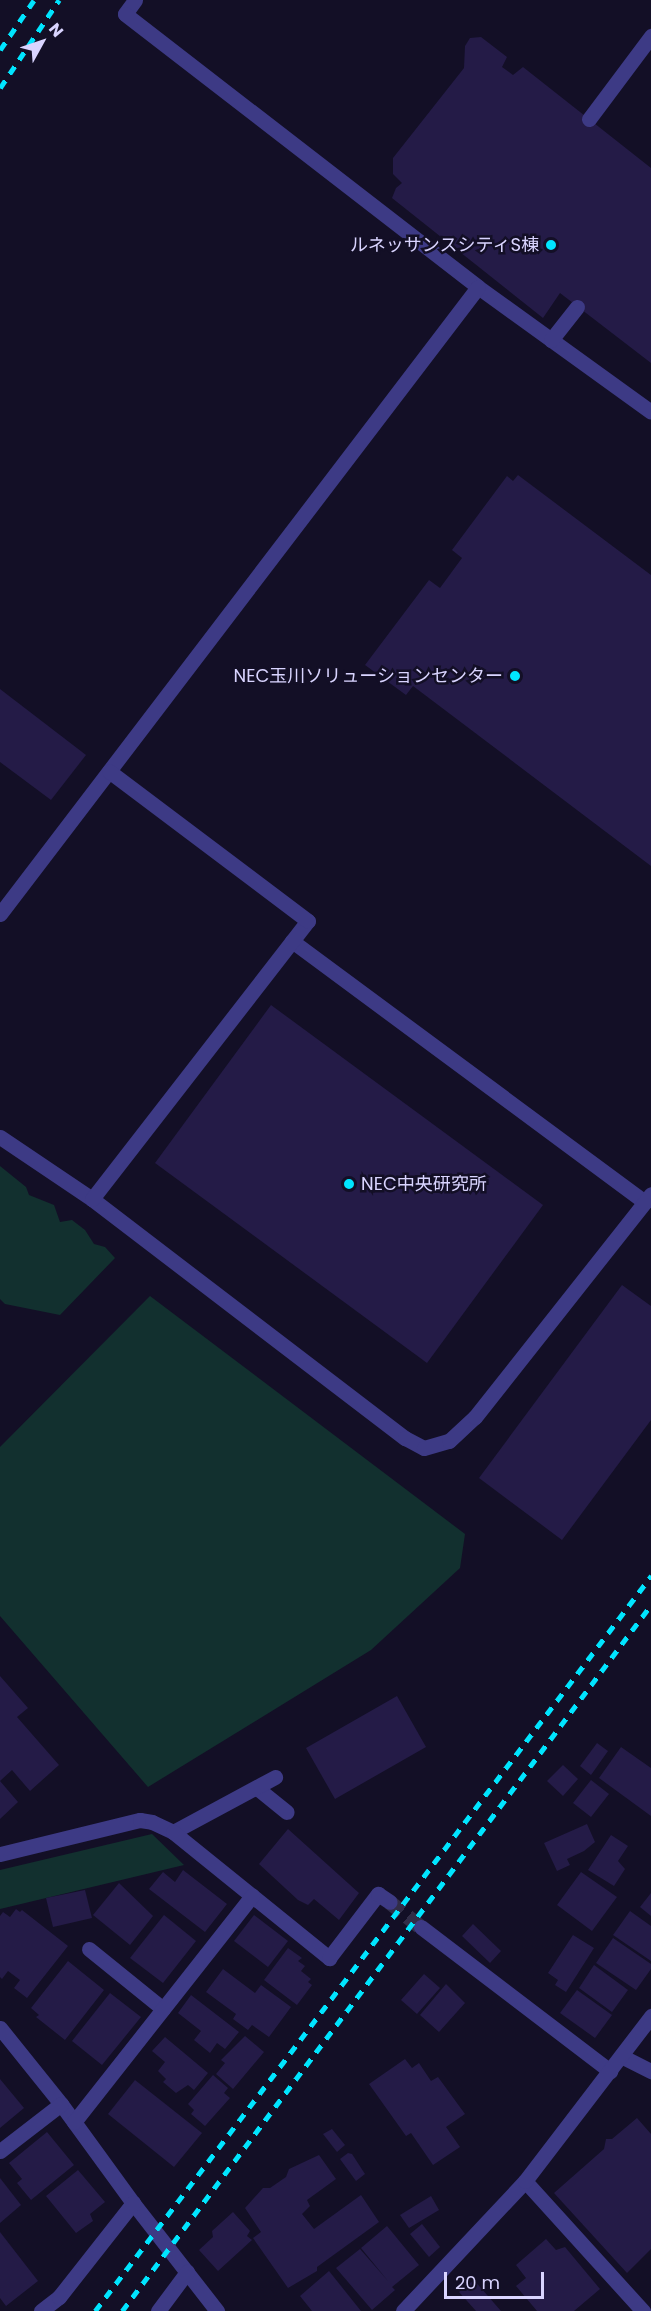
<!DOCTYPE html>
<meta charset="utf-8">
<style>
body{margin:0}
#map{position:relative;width:651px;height:2311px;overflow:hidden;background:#130f26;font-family:Poppins,"Noto Sans JP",sans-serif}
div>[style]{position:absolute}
.green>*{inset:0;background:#12302f}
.building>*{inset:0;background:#241b47}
.minor-tunnel>*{height:15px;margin-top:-7.5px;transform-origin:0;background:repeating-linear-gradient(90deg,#312d47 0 15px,transparent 0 23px)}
.minor>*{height:15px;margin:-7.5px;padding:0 7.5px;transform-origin:7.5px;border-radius:7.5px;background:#3d3a85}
.rail>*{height:4.5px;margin-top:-2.25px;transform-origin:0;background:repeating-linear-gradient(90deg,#00e5ff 0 9px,transparent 0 17px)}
.dots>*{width:16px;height:16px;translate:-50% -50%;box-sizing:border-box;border:3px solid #130f26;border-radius:50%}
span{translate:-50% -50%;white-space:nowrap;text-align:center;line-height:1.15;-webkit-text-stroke:5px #130f26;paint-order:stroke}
.poi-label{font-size:18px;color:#d9d4ff}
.right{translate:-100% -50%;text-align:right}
.left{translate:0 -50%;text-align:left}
.north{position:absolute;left:12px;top:12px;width:60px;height:60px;-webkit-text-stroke:4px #130f26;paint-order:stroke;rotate:50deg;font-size:16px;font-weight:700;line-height:24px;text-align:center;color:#d9d4ff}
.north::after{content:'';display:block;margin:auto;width:21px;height:27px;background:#d9d4ff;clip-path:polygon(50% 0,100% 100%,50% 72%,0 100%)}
.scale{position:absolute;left:444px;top:2272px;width:100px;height:27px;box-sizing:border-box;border:3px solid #d9d4ff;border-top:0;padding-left:8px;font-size:18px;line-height:21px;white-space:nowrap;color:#d9d4ff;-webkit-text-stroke:4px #130f26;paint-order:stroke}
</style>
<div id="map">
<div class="green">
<div style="clip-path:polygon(0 1166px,26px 1187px,29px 1195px,54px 1205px,60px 1222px,72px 1220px,85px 1230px,94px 1244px,105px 1247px,115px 1258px,60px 1315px,5px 1304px,0 1299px)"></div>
<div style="clip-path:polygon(150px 1296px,465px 1534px,460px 1568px,371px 1650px,148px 1787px,0 1616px,0 1447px)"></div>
<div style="clip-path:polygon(152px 1834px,184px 1865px,0 1909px,0 1870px)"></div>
</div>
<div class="building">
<div style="clip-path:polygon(481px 37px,507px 57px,502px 67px,513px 75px,523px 67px,651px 168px,651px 363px,560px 293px,543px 318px,392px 198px,396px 188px,402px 183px,393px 174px,393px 158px,464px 68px,465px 46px,470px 38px)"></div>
<div style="clip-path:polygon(518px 475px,651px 575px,651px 866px,413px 686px,406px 695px,365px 665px,429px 580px,440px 588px,462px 558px,452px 550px,507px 476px,513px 481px)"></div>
<div style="clip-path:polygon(0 689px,86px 755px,51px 800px,0 762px)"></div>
<div style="clip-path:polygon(271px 1005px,543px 1205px,427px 1363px,155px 1163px)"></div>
<div style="clip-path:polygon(622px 1285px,651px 1306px,651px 1420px,562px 1540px,479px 1478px)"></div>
<div style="clip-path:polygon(0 1676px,28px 1708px,17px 1717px,59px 1765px,30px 1791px,12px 1770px,0 1781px)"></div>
<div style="clip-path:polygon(397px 1696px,426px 1747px,335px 1799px,306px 1748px)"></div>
<div style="clip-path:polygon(597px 1743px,608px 1751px,591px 1775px,580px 1766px)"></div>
<div style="clip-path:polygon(621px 1747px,651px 1768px,651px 1816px,599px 1778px)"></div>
<div style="clip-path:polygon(563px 1765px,578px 1779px,563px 1796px,547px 1781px)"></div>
<div style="clip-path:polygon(591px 1780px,609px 1794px,591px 1817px,573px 1803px)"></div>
<div style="clip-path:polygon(0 1781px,18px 1802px,0 1819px)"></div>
<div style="clip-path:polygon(587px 1824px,595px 1842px,584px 1851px,567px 1859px,570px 1865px,557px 1871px,544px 1843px)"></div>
<div style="clip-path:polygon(288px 1829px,359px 1893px,339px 1920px,314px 1899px,308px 1905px,298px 1900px,259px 1864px)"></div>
<div style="clip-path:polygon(611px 1835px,628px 1846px,618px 1861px,625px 1869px,614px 1886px,588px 1870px)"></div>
<div style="clip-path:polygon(183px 1870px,227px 1904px,205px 1932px,149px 1889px,163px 1872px,175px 1882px)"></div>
<div style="clip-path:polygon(581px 1872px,617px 1897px,592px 1931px,557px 1905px)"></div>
<div style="clip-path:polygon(119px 1883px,153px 1916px,130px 1945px,93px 1915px)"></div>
<div style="clip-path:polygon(85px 1890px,92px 1918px,53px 1927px,46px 1898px)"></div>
<div style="clip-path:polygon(651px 1893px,651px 1916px,640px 1907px)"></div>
<div style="clip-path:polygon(16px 1909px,20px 1912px,22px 1910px,68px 1946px,27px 1998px,14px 1988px,20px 1980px,8px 1971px,2px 1979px,0 1977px,0 1916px,3px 1912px,10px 1917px)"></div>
<div style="clip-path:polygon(630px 1911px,651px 1926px,651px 1961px,613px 1935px)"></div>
<div style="clip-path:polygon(164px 1915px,196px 1941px,163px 1983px,130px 1958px)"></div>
<div style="clip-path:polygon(254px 1915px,288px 1941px,268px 1967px,234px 1941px)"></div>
<div style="clip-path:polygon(473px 1924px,501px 1951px,490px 1963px,462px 1936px)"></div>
<div style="clip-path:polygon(573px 1935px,594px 1948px,566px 1992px,555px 1985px,558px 1980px,548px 1973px)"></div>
<div style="clip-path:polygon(613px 1938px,651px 1964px,651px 1969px,636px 1990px,596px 1963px)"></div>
<div style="clip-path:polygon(288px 1948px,302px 1958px,298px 1961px,305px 1966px,301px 1971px,311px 1979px,308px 1982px,312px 1985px,297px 2005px,264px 1980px)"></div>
<div style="clip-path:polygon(68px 1961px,104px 1990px,65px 2040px,36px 2017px,39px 2015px,31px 2008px)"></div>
<div style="clip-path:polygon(594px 1965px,628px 1990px,612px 2012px,579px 1988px)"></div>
<div style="clip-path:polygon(223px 1969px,255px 1993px,261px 1985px,291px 2007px,269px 2037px,252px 2025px,248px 2030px,233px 2019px,236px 2014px,206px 1992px)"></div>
<div style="clip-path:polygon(424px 1974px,440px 1988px,417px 2014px,401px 2000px)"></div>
<div style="clip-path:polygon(446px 1984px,465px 2003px,439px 2032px,420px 2015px)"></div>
<div style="clip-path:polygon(577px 1990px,612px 2015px,595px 2038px,560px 2013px)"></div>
<div style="clip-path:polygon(110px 1993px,141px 2017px,102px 2065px,72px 2041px)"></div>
<div style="clip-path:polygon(191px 1995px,239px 2032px,225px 2049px,217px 2043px,210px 2053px,194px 2040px,201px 2031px,178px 2013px)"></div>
<div style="clip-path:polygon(245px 2036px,264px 2052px,233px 2089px,216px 2074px,225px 2063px,221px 2060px)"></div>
<div style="clip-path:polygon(165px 2037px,208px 2073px,194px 2090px,188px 2085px,176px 2093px,163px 2082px,166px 2079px,158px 2071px,165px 2062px,152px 2051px)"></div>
<div style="clip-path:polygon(405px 2059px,412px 2068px,419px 2063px,431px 2081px,438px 2077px,465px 2114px,446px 2127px,460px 2147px,433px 2165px,411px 2133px,406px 2136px,369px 2084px)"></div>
<div style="clip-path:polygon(213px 2075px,228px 2088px,224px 2093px,230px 2098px,205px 2126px,191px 2114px,194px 2110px,188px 2104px)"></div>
<div style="clip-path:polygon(0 2079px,24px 2108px,0 2128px)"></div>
<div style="clip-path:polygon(135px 2080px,202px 2133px,174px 2167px,108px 2114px)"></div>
<div style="clip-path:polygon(637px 2118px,651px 2134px,651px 2249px,627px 2273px,554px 2193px,604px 2149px,606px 2139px,612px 2139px)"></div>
<div style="clip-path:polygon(332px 2129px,345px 2145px,337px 2152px,323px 2134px)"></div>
<div style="clip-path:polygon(47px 2132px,74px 2165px,31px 2200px,17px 2183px,22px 2179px,9px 2163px)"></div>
<div style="clip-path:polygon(348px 2153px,352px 2154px,365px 2174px,356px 2181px,340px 2159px)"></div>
<div style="clip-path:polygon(319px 2155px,336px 2179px,307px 2200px,310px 2206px,302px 2214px,314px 2229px,361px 2195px,379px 2222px,317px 2267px,317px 2271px,288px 2288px,253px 2238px,261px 2232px,245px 2208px,263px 2188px,270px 2188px,286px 2177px,289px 2169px)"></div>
<div style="clip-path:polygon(78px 2170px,105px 2202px,90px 2214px,93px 2221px,76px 2233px,46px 2196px)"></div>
<div style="clip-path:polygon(0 2178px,21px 2205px,0 2223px)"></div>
<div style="clip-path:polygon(431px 2196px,439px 2210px,409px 2228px,400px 2215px)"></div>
<div style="clip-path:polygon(233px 2212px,250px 2231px,247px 2236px,252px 2240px,218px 2271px,199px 2250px,213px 2237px,212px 2231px)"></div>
<div style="clip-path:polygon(422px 2224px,440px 2247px,429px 2257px,410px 2234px)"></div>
<div style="clip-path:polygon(387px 2226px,419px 2265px,392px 2287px,395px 2290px,372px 2310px,336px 2268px,360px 2249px,388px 2281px,361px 2248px)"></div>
<div style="clip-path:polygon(0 2232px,38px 2281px,6px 2306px,0 2298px)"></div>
<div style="clip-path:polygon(546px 2239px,556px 2250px,565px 2247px,600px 2289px,574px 2311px,537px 2311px,516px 2286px,526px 2278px,516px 2265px)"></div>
<div style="clip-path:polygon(329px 2271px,361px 2311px,312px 2311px,300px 2296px)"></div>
<div style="clip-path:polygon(474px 2280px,501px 2311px,476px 2311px,459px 2292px)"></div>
</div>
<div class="minor-tunnel">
<div style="left:390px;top:1902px;width:40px;rotate:39deg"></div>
</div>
<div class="minor">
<div style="left:135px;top:0;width:17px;rotate:126deg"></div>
<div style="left:125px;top:14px;width:446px;rotate:37.7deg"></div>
<div style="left:478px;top:287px;width:213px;rotate:35.8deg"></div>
<div style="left:589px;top:119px;width:104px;rotate:-53.2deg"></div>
<div style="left:551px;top:340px;width:42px;rotate:-51.8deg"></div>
<div style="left:0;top:914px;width:788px;rotate:-52.68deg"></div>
<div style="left:292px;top:941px;width:439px;rotate:36.5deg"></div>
<div style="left:0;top:1137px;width:111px;rotate:34deg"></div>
<div style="left:92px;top:1199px;width:394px;rotate:37.4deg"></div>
<div style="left:405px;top:1438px;width:21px;rotate:28deg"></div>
<div style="left:424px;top:1448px;width:26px;rotate:-16deg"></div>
<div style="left:449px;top:1441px;width:35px;rotate:-43deg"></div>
<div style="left:475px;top:1417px;width:284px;rotate:-51.7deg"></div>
<div style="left:92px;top:1199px;width:352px;rotate:-52.2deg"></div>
<div style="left:308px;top:921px;width:249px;rotate:-143deg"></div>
<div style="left:257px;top:1788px;width:38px;rotate:39deg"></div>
<div style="left:173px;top:1832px;width:116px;rotate:-28.3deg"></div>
<div style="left:0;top:1854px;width:144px;rotate:-13.7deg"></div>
<div style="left:140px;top:1820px;width:12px;rotate:9deg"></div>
<div style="left:152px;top:1822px;width:23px;rotate:25deg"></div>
<div style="left:173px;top:1832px;width:201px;rotate:38.9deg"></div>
<div style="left:329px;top:1958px;width:81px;rotate:-52.6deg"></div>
<div style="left:378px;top:1894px;width:14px;rotate:34deg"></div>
<div style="left:421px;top:1927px;width:238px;rotate:37.3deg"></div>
<div style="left:89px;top:1949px;width:95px;rotate:39deg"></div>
<div style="left:0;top:2028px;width:97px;rotate:51.2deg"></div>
<div style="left:61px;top:2104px;width:122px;rotate:54deg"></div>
<div style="left:133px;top:2203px;width:137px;rotate:52.1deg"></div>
<div style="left:621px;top:2056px;width:34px;rotate:27deg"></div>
<div style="left:74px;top:2122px;width:288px;rotate:-51.8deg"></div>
<div style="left:0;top:2151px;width:77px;rotate:-37.6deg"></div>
<div style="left:525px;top:2181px;width:176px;rotate:47.8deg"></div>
<div style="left:41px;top:2311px;width:23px;rotate:-38deg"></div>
<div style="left:59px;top:2297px;width:120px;rotate:-51.8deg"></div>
<div style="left:158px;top:2311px;width:49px;rotate:-53.4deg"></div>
<div style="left:403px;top:2311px;width:178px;rotate:-46.8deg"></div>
<div style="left:525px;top:2181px;width:208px;rotate:-52.6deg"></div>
</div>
<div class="rail">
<div style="left:0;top:50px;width:60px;rotate:-55.8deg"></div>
<div style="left:0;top:88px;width:106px;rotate:-56.2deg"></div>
<div style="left:95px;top:2311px;width:922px;rotate:-52.89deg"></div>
<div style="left:122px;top:2311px;width:882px;rotate:-53.16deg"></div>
</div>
<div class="dots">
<div style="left:551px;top:245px;background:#00e5ff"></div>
<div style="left:515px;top:676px;background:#00e5ff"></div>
<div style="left:349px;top:1184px;background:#00e5ff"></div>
</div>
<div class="poi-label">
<span class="right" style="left:539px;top:245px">ルネッサンスシティS棟</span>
<span class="right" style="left:503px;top:676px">NEC玉川ソリューションセンター</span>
<span class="left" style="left:361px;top:1184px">NEC中央研究所</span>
</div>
<div class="north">N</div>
<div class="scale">20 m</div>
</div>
